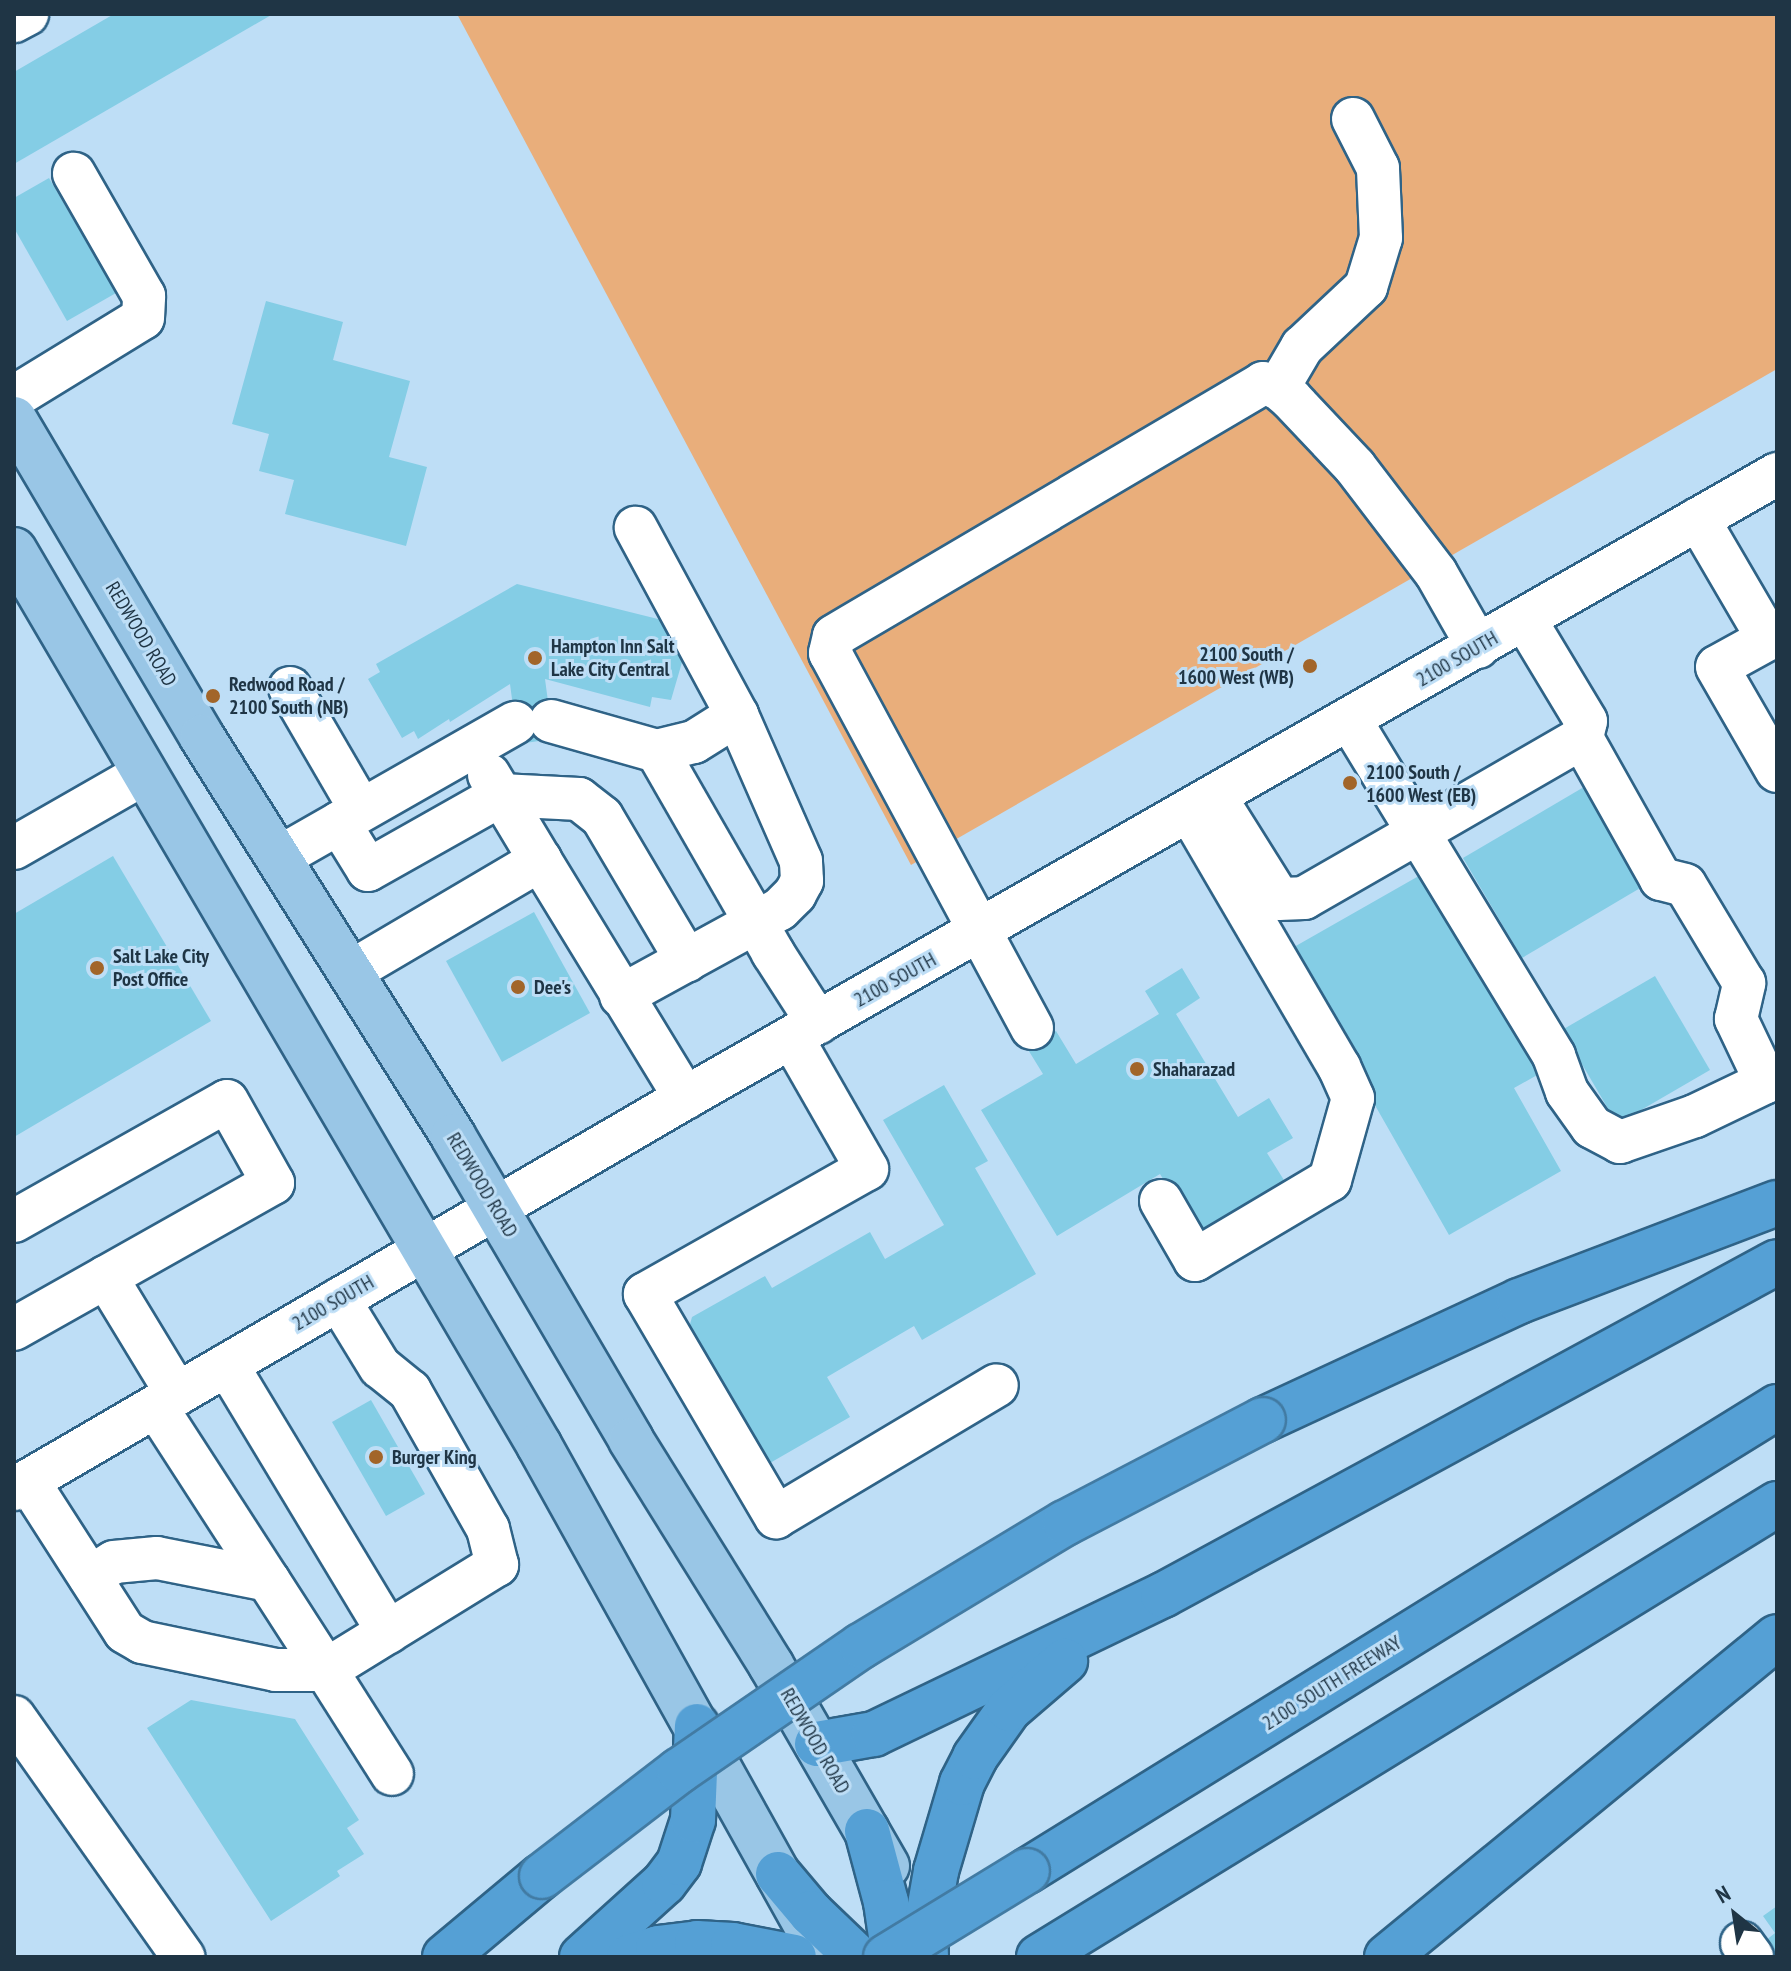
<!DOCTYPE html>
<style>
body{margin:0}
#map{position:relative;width:1791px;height:1971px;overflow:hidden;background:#bedef6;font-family:"PT Sans Narrow",sans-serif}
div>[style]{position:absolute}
.green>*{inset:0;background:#e9ae7b}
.building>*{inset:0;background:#84cde5}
.roads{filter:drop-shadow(2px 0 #2f6387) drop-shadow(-2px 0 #2f6387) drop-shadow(0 2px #2f6387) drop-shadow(0 -2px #2f6387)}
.minor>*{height:42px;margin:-21px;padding:0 21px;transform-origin:21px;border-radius:21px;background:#fff}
.major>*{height:44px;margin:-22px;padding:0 22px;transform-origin:22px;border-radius:22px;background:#99c6e6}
.highway>*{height:44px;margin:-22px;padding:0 22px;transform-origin:22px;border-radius:22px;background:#55a0d5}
.bridges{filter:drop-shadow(2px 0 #427ba3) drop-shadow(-2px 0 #427ba3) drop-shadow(0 2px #427ba3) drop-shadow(0 -2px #427ba3)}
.highway-bridge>*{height:44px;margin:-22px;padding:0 22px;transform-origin:22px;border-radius:22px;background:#55a0d5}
.dots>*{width:22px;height:22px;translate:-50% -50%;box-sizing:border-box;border:4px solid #bedef6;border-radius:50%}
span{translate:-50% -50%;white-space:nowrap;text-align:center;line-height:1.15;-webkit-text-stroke:6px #bedef6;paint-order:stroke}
.street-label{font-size:20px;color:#1f3545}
.poi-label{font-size:20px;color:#1f3545;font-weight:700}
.left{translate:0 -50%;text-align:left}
.right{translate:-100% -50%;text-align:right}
.frame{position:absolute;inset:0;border:16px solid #1f3545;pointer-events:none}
.north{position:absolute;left:1695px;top:1875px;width:80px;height:80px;-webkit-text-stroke:6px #bedef6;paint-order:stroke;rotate:330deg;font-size:22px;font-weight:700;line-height:32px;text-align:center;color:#1f3545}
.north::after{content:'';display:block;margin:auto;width:28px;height:36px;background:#1f3545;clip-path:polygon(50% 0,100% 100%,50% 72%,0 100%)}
</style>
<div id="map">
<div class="green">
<div style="clip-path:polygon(457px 14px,1777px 14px,1777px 369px,911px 865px)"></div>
</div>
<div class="building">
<div style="clip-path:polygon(114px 14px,273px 14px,14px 164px,14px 72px)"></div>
<div style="clip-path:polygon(49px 178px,116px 293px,67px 321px,14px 228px,14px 198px)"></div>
<div style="clip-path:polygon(266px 301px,343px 322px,333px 360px,410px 381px,389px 457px,427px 467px,406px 546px,285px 514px,294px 480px,259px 471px,269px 434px,232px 424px)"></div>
<div style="clip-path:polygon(517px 584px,670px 622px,668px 635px,685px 652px,671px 700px,652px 697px,650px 707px,545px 679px,553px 739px,518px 744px,510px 684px,450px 722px,449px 719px,418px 739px,414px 731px,402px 738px,368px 679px,380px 672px,376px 664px)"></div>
<div style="clip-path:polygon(1589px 784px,1647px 884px,1522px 958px,1463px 858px)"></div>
<div style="clip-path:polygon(113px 856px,211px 1021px,14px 1137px,14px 914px)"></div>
<div style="clip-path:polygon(1424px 873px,1539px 1074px,1514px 1088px,1561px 1171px,1449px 1235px,1287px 951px)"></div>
<div style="clip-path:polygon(534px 912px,590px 1013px,502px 1062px,446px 961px)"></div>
<div style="clip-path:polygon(1182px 968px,1200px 998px,1176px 1014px,1238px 1117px,1269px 1098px,1293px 1138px,1267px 1153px,1287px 1185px,1199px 1238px,1160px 1174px,1057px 1236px,981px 1110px,1043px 1074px,1027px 1048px,1056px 1031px,1076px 1064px,1159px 1014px,1145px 991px)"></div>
<div style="clip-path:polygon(1655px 976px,1710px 1070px,1617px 1124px,1562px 1030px)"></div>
<div style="clip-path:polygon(944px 1085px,988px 1161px,975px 1168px,1036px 1274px,922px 1340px,914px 1326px,827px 1377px,850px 1417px,763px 1467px,687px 1335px,692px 1317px,765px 1276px,772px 1288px,870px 1232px,885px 1259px,944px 1225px,883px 1120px)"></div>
<div style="clip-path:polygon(371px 1400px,425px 1494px,386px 1516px,332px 1422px)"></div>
<div style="clip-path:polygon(191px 1700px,295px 1719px,359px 1820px,347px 1828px,364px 1854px,337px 1871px,340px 1876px,271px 1921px,147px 1728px)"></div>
<div style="clip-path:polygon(1777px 1906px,1777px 1957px,1765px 1941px,1775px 1933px,1763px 1916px)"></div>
</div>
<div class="roads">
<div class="minor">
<div style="left:14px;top:21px;width:15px;rotate:-28deg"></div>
<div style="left:1278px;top:388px;width:48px;rotate:-59.7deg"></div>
<div style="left:1302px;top:347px;width:88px;rotate:-43.2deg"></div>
<div style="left:1366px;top:287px;width:51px;rotate:-73deg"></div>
<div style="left:1381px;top:238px;width:70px;rotate:-92.5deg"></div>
<div style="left:1378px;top:168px;width:55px;rotate:-117deg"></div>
<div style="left:14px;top:397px;width:151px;rotate:-31.5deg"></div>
<div style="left:143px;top:318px;width:22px;rotate:-87deg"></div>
<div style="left:144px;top:296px;width:141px;rotate:-119.8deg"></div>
<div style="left:1698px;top:519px;width:139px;rotate:59.7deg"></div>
<div style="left:1777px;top:634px;width:68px;rotate:151.2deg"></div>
<div style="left:1717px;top:667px;width:120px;rotate:60deg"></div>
<div style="left:290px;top:688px;width:141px;rotate:59.8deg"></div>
<div style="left:1350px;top:720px;width:393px;rotate:58.7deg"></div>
<div style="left:1554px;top:1056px;width:38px;rotate:70deg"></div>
<div style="left:1567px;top:1092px;width:43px;rotate:54.5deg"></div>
<div style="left:1592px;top:1127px;width:32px;rotate:28deg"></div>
<div style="left:1620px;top:1142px;width:79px;rotate:-19.1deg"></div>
<div style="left:1695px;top:1116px;width:79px;rotate:-25.6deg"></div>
<div style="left:1766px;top:1082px;width:70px;rotate:-115.5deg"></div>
<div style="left:1736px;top:1019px;width:37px;rotate:-77deg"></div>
<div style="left:1744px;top:983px;width:114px;rotate:-121deg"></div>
<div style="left:1685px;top:885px;width:25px;rotate:-166deg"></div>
<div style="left:1661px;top:879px;width:162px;rotate:-119.3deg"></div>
<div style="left:551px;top:721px;width:110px;rotate:15.8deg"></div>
<div style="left:657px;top:751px;width:38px;rotate:-14deg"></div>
<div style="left:694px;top:742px;width:51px;rotate:-32.1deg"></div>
<div style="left:737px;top:715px;width:213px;rotate:-118.4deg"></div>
<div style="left:657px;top:751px;width:233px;rotate:60.1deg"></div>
<div style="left:773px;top:953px;width:83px;rotate:57.3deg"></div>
<div style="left:489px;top:775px;width:99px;rotate:59deg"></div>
<div style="left:1215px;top:797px;width:120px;rotate:57.9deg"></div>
<div style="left:1279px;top:899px;width:25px;rotate:-2deg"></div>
<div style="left:1304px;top:898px;width:133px;rotate:-29.9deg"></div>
<div style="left:1419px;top:832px;width:188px;rotate:-30deg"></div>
<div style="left:1582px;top:738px;width:17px;rotate:-77deg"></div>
<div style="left:1586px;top:721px;width:118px;rotate:-121.1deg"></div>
<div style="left:339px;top:823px;width:55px;rotate:58.3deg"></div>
<div style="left:368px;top:870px;width:153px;rotate:-29.4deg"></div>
<div style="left:501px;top:795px;width:78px;rotate:2.9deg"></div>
<div style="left:579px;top:799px;width:29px;rotate:38deg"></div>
<div style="left:602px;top:817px;width:167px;rotate:59.4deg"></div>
<div style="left:14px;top:848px;width:151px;rotate:-29.8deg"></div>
<div style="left:278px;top:858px;width:273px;rotate:-29.7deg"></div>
<div style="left:350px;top:972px;width:221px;rotate:-30.5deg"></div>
<div style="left:540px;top:860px;width:279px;rotate:58.6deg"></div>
<div style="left:621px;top:996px;width:181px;rotate:-28.7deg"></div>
<div style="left:780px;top:909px;width:21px;rotate:-45deg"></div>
<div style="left:795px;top:894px;width:15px;rotate:-62deg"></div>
<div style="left:802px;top:881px;width:20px;rotate:-93deg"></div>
<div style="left:801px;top:861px;width:159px;rotate:-113.7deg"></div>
<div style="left:1032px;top:1028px;width:426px;rotate:-118.3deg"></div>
<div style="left:830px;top:653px;width:17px;rotate:-77deg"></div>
<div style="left:834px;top:636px;width:498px;rotate:-30.5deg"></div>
<div style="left:1263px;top:383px;width:16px;rotate:18deg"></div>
<div style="left:1278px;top:388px;width:17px;rotate:40deg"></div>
<div style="left:1291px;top:399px;width:93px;rotate:46.7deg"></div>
<div style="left:1355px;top:467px;width:133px;rotate:52.6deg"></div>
<div style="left:1436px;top:573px;width:85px;rotate:60.4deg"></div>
<div style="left:792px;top:1038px;width:151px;rotate:60.2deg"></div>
<div style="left:867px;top:1169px;width:255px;rotate:150.6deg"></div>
<div style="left:645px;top:1294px;width:259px;rotate:59.6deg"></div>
<div style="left:776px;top:1517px;width:257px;rotate:-30.8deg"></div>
<div style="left:1161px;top:1201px;width:68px;rotate:60deg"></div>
<div style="left:1195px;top:1260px;width:157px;rotate:-30.7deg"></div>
<div style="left:1330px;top:1180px;width:85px;rotate:-74.3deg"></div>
<div style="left:1353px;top:1098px;width:34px;rotate:-114deg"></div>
<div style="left:1339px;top:1067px;width:295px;rotate:-120.3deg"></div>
<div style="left:14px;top:1221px;width:244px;rotate:-29.4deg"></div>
<div style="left:227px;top:1101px;width:94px;rotate:60.7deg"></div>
<div style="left:273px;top:1183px;width:297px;rotate:150.6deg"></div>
<div style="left:106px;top:1277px;width:137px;rotate:58.7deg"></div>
<div style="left:227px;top:1365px;width:312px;rotate:58.9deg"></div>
<div style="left:28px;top:1481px;width:179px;rotate:57.3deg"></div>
<div style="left:125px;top:1632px;width:20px;rotate:30deg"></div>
<div style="left:142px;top:1642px;width:137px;rotate:11.8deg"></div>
<div style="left:276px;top:1670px;width:50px"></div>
<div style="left:326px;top:1670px;width:123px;rotate:57.6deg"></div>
<div style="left:14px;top:1489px;width:777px;rotate:-30.23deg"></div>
<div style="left:685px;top:1098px;width:1258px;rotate:-29.74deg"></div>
<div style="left:90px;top:1577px;width:28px;rotate:-32deg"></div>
<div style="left:114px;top:1562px;width:43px;rotate:-5.3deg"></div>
<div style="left:157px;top:1558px;width:113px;rotate:11.2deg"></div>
<div style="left:268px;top:1580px;width:206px;rotate:-122.9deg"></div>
<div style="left:268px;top:1580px;width:107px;rotate:57.2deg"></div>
<div style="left:326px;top:1670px;width:201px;rotate:-31.6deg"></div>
<div style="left:497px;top:1565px;width:37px;rotate:-104deg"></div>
<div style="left:488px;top:1529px;width:159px;rotate:-119.5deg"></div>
<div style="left:410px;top:1391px;width:38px;rotate:-141deg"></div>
<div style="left:380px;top:1367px;width:79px;rotate:-121.5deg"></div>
<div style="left:14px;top:1717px;width:294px;rotate:54.8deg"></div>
<div style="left:1742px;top:1943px;width:17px;rotate:54deg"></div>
</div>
<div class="major">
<div style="left:14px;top:419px;width:369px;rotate:59.4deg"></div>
<div style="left:202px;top:737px;width:471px;rotate:57.8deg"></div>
<div style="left:453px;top:1136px;width:352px;rotate:59.6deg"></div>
<div style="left:631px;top:1440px;width:265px;rotate:58.1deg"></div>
<div style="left:771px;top:1665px;width:232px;rotate:60deg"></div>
<div style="left:14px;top:550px;width:1038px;rotate:59.6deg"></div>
<div style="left:539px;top:1445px;width:586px;rotate:60.9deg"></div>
</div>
<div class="highway">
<div style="left:1263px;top:1420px;width:282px;rotate:-24.9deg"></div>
<div style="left:1519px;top:1301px;width:276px;rotate:-20.8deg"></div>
<div style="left:817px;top:1744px;width:58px;rotate:-10deg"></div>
<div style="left:874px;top:1734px;width:321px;rotate:-25.7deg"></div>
<div style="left:1163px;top:1595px;width:698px;rotate:-28.47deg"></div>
<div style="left:867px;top:1831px;width:73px;rotate:75deg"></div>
<div style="left:886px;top:1902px;width:56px;rotate:81.7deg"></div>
<div style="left:1027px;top:1871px;width:882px;rotate:-31.74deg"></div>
<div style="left:778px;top:1874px;width:51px;rotate:49.8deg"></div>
<div style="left:811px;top:1913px;width:64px;rotate:43.7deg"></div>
<div style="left:445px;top:1957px;width:126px;rotate:-39.9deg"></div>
<div style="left:582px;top:1957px;width:110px;rotate:-42.1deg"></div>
<div style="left:664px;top:1883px;width:25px;rotate:-53deg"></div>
<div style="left:679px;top:1863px;width:45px;rotate:-72deg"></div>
<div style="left:693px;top:1820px;width:94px;rotate:-87.6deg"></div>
<div style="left:629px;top:1957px;width:30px;rotate:-17deg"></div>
<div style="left:658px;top:1948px;width:39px;rotate:-7deg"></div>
<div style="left:697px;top:1943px;width:36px;rotate:3deg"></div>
<div style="left:733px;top:1945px;width:62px;rotate:11.1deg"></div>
<div style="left:926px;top:1957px;width:24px;rotate:-92deg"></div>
<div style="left:925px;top:1933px;width:63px;rotate:-79.9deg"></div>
<div style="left:936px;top:1871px;width:92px;rotate:-73.5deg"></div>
<div style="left:962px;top:1783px;width:29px;rotate:-63deg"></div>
<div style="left:975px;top:1757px;width:59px;rotate:-54.7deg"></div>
<div style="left:1009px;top:1709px;width:74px;rotate:-40.6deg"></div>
<div style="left:1039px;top:1957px;width:866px;rotate:-31.54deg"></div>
<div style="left:1387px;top:1957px;width:504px;rotate:-39.37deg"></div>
</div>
</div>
<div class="bridges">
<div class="highway-bridge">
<div style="left:542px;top:1876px;width:173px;rotate:-37.5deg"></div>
<div style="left:679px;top:1771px;width:221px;rotate:-34.5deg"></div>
<div style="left:861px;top:1646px;width:238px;rotate:-31.1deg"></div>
<div style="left:1065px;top:1523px;width:223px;rotate:-27.5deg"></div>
<div style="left:886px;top:1957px;width:165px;rotate:-31.4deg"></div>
</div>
</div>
<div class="dots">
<div style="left:535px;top:658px;background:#a26529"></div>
<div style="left:1310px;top:666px;background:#a26529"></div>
<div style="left:213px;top:696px;background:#a26529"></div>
<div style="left:1350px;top:783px;background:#a26529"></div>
<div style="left:97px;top:968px;background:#a26529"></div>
<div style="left:518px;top:987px;background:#a26529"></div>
<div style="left:1137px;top:1069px;background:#a26529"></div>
<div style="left:376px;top:1457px;background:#a26529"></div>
</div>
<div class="street-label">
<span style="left:141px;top:634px;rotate:59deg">REDWOOD ROAD</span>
<span style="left:1457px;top:659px;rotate:-30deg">2100 SOUTH</span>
<span style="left:895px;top:980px;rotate:-29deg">2100 SOUTH</span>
<span style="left:482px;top:1185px;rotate:59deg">REDWOOD ROAD</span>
<span style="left:333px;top:1303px;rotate:-30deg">2100 SOUTH</span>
<span style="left:1332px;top:1683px;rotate:-32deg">2100 SOUTH FREEWAY</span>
<span style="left:815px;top:1741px;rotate:60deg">REDWOOD ROAD</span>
</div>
<div class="poi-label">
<span class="left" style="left:551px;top:658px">Hampton Inn Salt<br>Lake City Central</span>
<span class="right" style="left:1294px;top:666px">2100 South /<br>1600 West (WB)</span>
<span class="left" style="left:229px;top:696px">Redwood Road /<br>2100 South (NB)</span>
<span class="left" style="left:1366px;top:784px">2100 South /<br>1600 West (EB)</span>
<span class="left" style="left:113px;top:968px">Salt Lake City<br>Post Office</span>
<span class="left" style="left:534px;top:987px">Dee's</span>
<span class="left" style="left:1153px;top:1069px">Shaharazad</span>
<span class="left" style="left:392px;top:1457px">Burger King</span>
</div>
<div class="frame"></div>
<div class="north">N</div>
</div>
